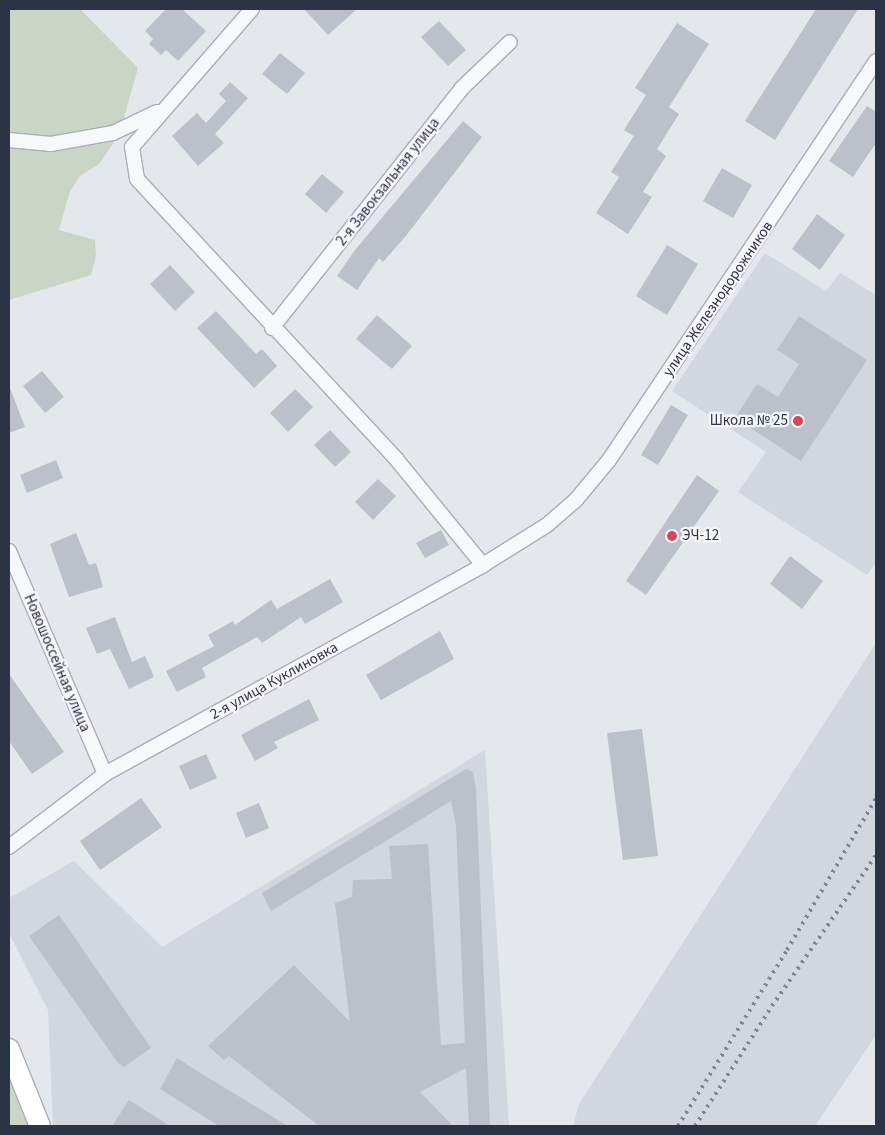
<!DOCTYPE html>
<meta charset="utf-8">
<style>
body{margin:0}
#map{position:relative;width:885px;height:1135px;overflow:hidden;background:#e4e7ec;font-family:"Source Sans 3",sans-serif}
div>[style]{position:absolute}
.built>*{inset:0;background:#d2d6de}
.green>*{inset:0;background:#c9d6c5}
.building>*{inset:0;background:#bbc0ca}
.roads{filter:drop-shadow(1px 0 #a9aeb7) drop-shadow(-1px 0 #a9aeb7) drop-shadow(0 1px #a9aeb7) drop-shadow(0 -1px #a9aeb7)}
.street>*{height:14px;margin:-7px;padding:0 7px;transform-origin:7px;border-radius:7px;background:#f7f8fa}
.secondary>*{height:20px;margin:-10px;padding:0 10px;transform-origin:10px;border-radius:10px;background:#fff}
.rail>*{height:4px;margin-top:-2px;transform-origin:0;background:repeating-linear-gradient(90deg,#7d8696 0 2.5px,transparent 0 7.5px)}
.dots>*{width:14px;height:14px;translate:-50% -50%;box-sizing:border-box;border:2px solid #f4f6f9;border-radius:50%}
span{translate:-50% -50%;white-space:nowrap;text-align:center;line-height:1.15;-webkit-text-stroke:4.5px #f4f6f9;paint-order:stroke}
.street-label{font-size:15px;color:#2b3445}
.poi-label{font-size:15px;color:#2b3445}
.right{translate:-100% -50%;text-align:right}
.left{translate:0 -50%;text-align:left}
.frame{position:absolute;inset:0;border:10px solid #2b3445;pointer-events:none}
</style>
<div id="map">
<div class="built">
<div style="clip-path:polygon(765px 253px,826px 291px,840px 273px,876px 295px,876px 562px,867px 575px,738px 492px,766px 452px,672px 391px)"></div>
<div style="clip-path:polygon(876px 643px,876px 1035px,815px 1126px,573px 1126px,579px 1104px)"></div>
<div style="clip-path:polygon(485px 750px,509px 1126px,53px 1126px,48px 1010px,9px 933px,9px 898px,74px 861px,162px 947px)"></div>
</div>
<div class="green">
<div style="clip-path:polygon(9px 9px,80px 9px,138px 68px,119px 135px,99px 164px,80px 176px,70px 191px,59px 230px,95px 240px,96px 256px,91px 275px,9px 300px)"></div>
<div style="clip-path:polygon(9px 1080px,30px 1126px,9px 1126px)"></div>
</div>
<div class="building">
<div style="clip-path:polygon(166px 9px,182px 9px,206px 31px,178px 61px,166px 50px,161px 55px,149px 44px,153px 39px,145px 31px)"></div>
<div style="clip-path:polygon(304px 9px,357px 9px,328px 35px)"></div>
<div style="clip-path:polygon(816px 9px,858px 9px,775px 140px,745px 121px)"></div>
<div style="clip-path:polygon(439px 21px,466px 50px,448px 66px,421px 37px)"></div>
<div style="clip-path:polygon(677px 23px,709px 44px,669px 107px,679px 114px,657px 149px,666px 156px,643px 192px,652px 197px,628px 234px,596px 213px,619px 177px,611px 172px,634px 136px,624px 130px,646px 95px,635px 88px)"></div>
<div style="clip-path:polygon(280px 53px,305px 73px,287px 94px,262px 74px)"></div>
<div style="clip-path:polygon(230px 82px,248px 98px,215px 134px,224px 143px,198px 166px,172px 136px,197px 113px,206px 123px,226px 101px,219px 94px)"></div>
<div style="clip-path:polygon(867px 106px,876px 112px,876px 143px,853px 177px,829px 161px)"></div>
<div style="clip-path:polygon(463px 121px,482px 137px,405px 237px,383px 262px,379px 258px,357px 290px,337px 276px,355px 250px)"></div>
<div style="clip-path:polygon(722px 168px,752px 185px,733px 218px,703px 201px)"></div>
<div style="clip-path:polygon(322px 174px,344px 192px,326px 213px,305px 194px)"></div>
<div style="clip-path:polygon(817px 214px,845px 235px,820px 270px,792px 249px)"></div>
<div style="clip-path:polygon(667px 245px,698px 264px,667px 315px,636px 296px)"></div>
<div style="clip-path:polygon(170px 265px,195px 292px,175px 311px,150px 284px)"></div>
<div style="clip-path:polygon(216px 311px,256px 354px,262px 349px,277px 366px,254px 388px,197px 328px)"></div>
<div style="clip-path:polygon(377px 315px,412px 346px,392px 369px,356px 339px)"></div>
<div style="clip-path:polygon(799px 316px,867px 360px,801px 461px,735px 418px,757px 384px,778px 397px,799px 364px,777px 350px)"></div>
<div style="clip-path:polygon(42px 371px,64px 397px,45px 413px,23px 386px)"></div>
<div style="clip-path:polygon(10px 388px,25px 427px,9px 433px,9px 389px)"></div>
<div style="clip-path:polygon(295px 389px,313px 407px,288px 432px,270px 413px)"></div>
<div style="clip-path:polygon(671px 405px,688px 415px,658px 465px,641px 455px)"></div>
<div style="clip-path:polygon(330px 430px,351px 452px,335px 467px,314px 445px)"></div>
<div style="clip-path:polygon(56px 460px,63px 478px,27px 493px,20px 475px)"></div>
<div style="clip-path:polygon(697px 475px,719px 491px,646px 595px,626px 581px)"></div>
<div style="clip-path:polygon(378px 479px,396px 496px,373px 520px,355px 502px)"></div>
<div style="clip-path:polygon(441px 530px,449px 545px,425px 558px,416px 543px)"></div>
<div style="clip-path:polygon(76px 533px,89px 565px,96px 563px,103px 587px,69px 597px,50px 544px)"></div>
<div style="clip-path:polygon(790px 556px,823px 581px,802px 609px,770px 584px)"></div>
<div style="clip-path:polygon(330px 579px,343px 602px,305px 624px,301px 617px,262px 643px,257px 637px,202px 668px,206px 677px,177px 692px,166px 671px,214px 646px,208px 635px,233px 621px,235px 625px,271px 600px,277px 609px)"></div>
<div style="clip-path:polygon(115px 617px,132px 662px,145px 656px,154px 677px,129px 689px,110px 649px,97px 654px,86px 628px)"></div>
<div style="clip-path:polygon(440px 631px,454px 659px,381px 700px,366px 675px)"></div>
<div style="clip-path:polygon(9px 674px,64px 752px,32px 774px,9px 741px)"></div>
<div style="clip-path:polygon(309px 699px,319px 720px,274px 742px,278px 748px,255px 761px,241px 735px)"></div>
<div style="clip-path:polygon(642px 729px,658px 856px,623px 860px,607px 733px)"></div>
<div style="clip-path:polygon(206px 754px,217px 778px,190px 790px,179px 766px)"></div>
<div style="clip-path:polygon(466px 769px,473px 772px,476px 790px,490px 1126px,469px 1126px,466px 1068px,420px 1092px,453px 1126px,319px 1126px,229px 1056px,224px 1060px,208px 1046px,294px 965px,350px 1022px,335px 903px,352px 897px,353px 880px,392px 879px,389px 846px,428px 844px,441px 1045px,465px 1043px,456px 825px,451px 801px,271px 911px,262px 893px)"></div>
<div style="clip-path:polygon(141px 798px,162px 827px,100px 870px,80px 841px)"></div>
<div style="clip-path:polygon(259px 803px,269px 828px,246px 838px,236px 813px)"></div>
<div style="clip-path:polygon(59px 915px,151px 1048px,124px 1067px,118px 1063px,29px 936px)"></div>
<div style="clip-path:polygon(177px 1058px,197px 1071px,288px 1126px,219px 1126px,160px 1089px)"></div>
<div style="clip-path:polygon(129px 1100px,170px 1126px,112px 1126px)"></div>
</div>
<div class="roads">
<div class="street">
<div style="left:252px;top:9px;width:183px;rotate:131deg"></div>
<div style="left:132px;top:147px;width:32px;rotate:81deg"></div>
<div style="left:137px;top:179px;width:383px;rotate:47.2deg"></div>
<div style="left:397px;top:460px;width:136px;rotate:50.7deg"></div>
<div style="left:9px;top:140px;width:42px;rotate:5.4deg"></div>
<div style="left:51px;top:144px;width:63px;rotate:-10.1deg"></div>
<div style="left:113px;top:133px;width:49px;rotate:-25.5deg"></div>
<div style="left:272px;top:328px;width:306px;rotate:-51.6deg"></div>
<div style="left:462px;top:88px;width:66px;rotate:-43.8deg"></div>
<div style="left:9px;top:551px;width:243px;rotate:66.7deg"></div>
<div style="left:9px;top:847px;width:121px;rotate:-37.2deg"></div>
<div style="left:105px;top:774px;width:432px;rotate:-28.9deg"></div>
<div style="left:483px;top:565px;width:75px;rotate:-32deg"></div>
<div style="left:547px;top:525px;width:37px;rotate:-41deg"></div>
<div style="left:575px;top:501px;width:53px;rotate:-50.3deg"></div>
<div style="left:609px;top:460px;width:480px;rotate:-56.2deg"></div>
</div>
<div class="secondary">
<div style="left:9px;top:1049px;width:83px;rotate:68.1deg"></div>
</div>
</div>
<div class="rail">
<div style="left:678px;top:1126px;width:207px;rotate:-58.2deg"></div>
<div style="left:787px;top:950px;width:176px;rotate:-59.6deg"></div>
<div style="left:695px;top:1126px;width:143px;rotate:-57.3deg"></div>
<div style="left:772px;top:1006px;width:183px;rotate:-55.4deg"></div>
</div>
<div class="dots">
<div style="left:798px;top:421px;background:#d1495b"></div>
<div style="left:672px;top:536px;background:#d1495b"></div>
</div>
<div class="street-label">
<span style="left:388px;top:182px;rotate:-52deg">2-я Завокзальная улица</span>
<span style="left:718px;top:299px;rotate:-56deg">улица Железнодорожников</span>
<span style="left:57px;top:663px;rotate:67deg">Новошоссейная улица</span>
<span style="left:274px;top:681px;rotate:-29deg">2-я улица Куклиновка</span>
</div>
<div class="poi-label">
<span class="right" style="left:788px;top:421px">Школа № 25</span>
<span class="left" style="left:682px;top:536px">ЭЧ-12</span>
</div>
<div class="frame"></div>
</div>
